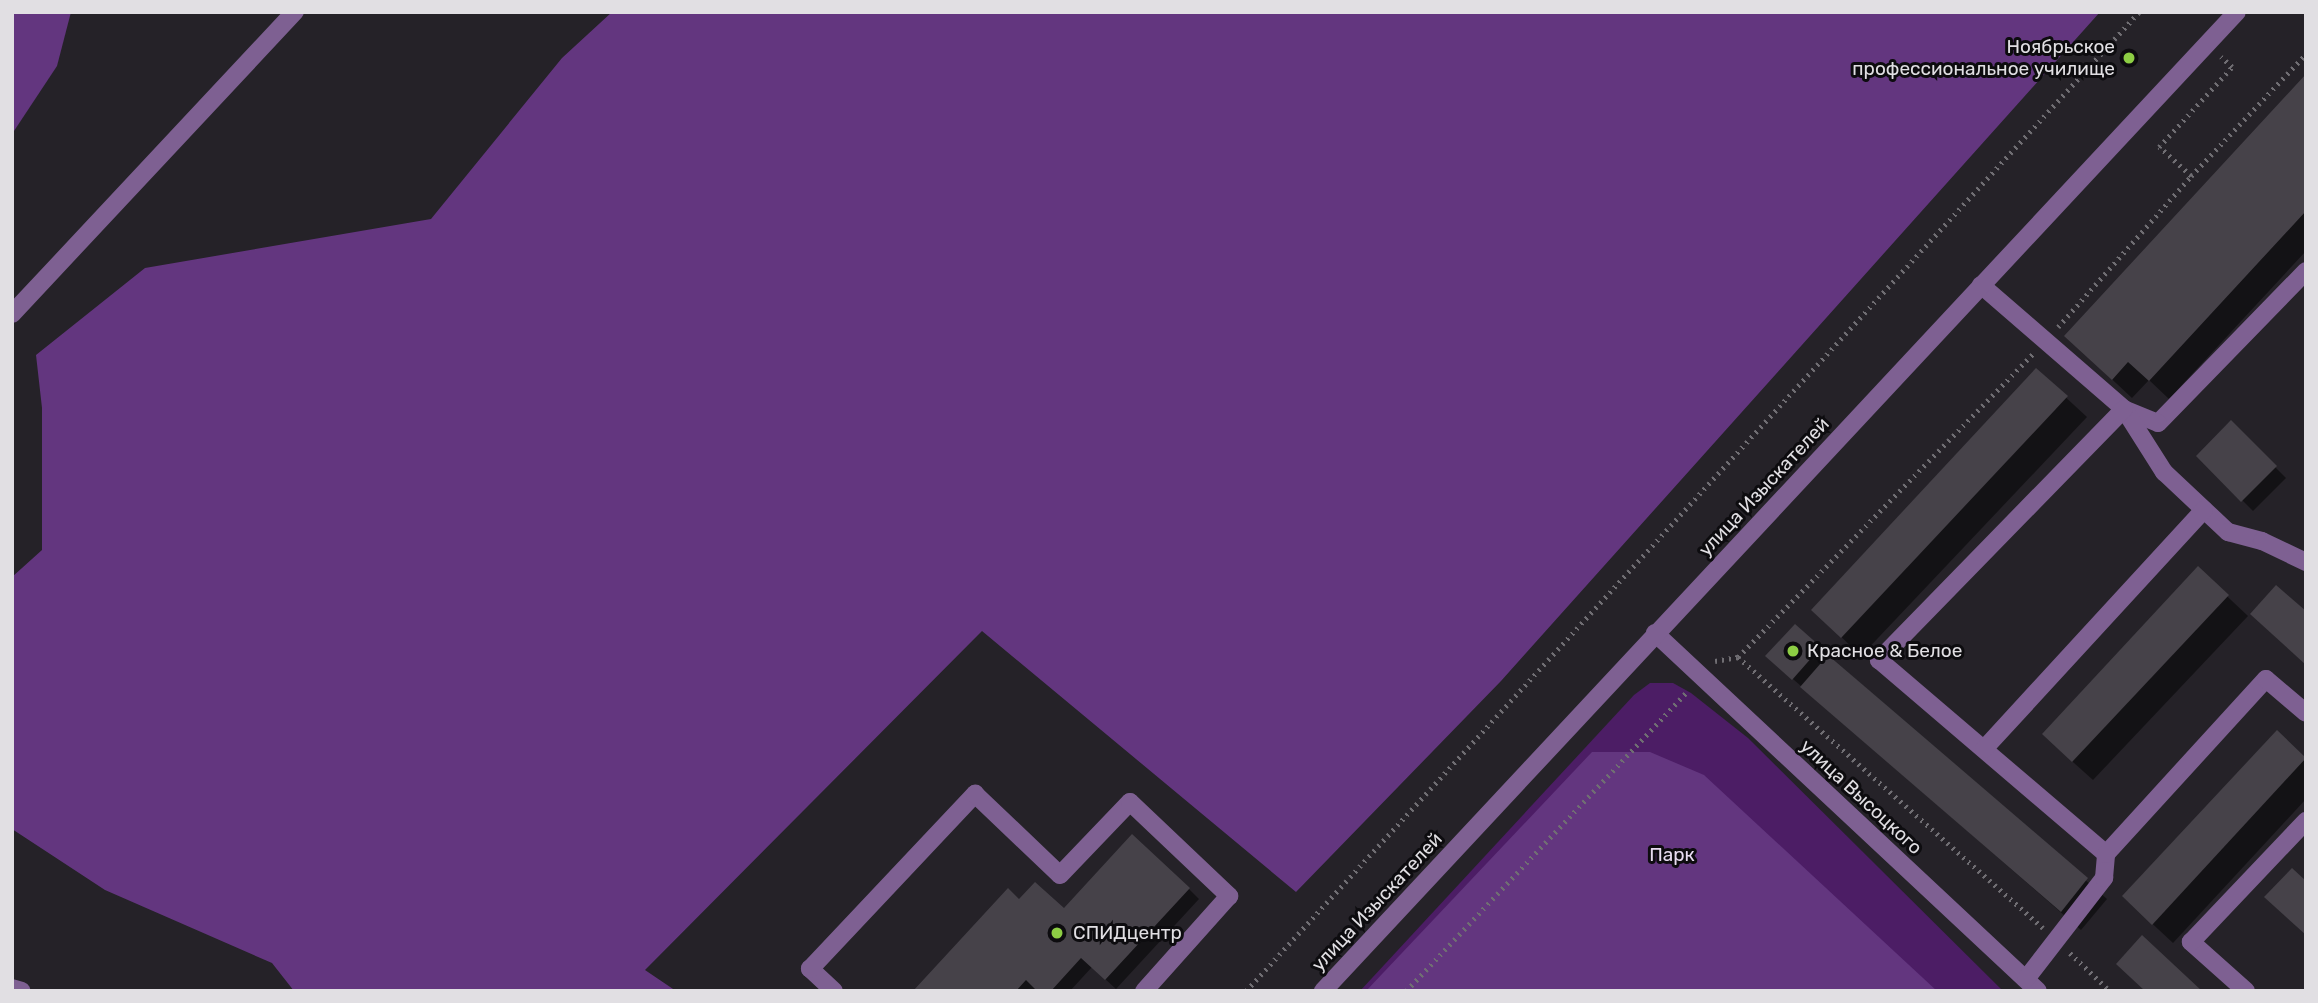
<!DOCTYPE html>
<meta charset="utf-8">
<style>
body{margin:0}
#map{position:relative;width:2318px;height:1003px;overflow:hidden;background:#252228;font-family:Rubik,sans-serif}
div>[style]{position:absolute}
.green>*{inset:0;background:#4c1d65}
.forest>*{inset:0;background:#63367f}
.shadow>*{inset:0;background:#0007}
.building>*{inset:0;background:#464249}
.path>*{height:4.5px;margin-top:-2.25px;transform-origin:0;background:repeating-linear-gradient(90deg,#706e73 0 2px,transparent 0 7px)}
.minor>*{height:18px;margin:-9px;padding:0 9px;transform-origin:9px;border-radius:9px;background:#7e6092}
.dots>*{width:19px;height:19px;translate:-50% -50%;box-sizing:border-box;border:4px solid #0d0c0f;border-radius:50%}
span{translate:-50% -50%;white-space:nowrap;text-align:center;line-height:1.15;-webkit-text-stroke:6px #0d0c0f;paint-order:stroke}
.poi-label{font-size:19px;color:#e1dfe3}
.right{translate:-100% -50%;text-align:right}
.left{translate:0 -50%;text-align:left}
.street-label{font-size:19px;color:#e1dfe3}
.park-label{font-size:19px;color:#e8dcf1}
.frame{position:absolute;inset:0;border:14px solid #e1dfe3;pointer-events:none}
</style>
<div id="map">
<div class="green">
<div style="clip-path:polygon(1650px 683px,1673px 683px,1691px 693px,1748px 738px,2003px 991px,1360px 991px,1634px 695px)"></div>
</div>
<div class="forest">
<div style="clip-path:polygon(12px 12px,71px 12px,57px 66px,12px 134px)"></div>
<div style="clip-path:polygon(612px 12px,2100px 12px,1501px 681px,1296px 892px,982px 631px,645px 970px,676px 991px,294px 991px,272px 963px,105px 890px,12px 829px,12px 577px,42px 550px,42px 408px,36px 355px,145px 268px,431px 219px,562px 58px)"></div>
<div style="clip-path:polygon(1592px 752px,1650px 752px,1704px 775px,1937px 991px,1366px 991px)"></div>
</div>
<div class="shadow">
<div style="clip-path:polygon(2306px 76px,2306px 251px,2169px 399px,2149px 380px,2132px 398px,2086px 355px)"></div>
<div style="clip-path:polygon(2036px 370px,2087px 417px,1861px 656px,1833px 629px)"></div>
<div style="clip-path:polygon(2231px 423px,2286px 478px,2253px 511px,2198px 456px)"></div>
<div style="clip-path:polygon(2198px 569px,2248px 616px,2093px 780px,2064px 754px)"></div>
<div style="clip-path:polygon(1795px 626px,2107px 899px,2081px 930px,1778px 666px)"></div>
<div style="clip-path:polygon(2306px 758px,2306px 799px,2173px 943px,2144px 916px)"></div>
<div style="clip-path:polygon(1189px 889px,1199px 899px,1116px 989px,1092px 967px,1070px 991px,915px 991px,1020px 901px,1064px 911px)"></div>
</div>
<div class="building">
<div style="clip-path:polygon(2306px 74px,2306px 211px,2149px 381px,2128px 362px,2112px 380px,2064px 336px)"></div>
<div style="clip-path:polygon(2036px 368px,2068px 396px,1841px 638px,1811px 610px)"></div>
<div style="clip-path:polygon(2231px 420px,2277px 466px,2241px 502px,2196px 456px)"></div>
<div style="clip-path:polygon(2198px 566px,2229px 595px,2072px 762px,2042px 734px)"></div>
<div style="clip-path:polygon(2276px 585px,2306px 611px,2306px 665px,2250px 614px)"></div>
<div style="clip-path:polygon(1795px 624px,1821px 647px,1792px 680px,1765px 656px)"></div>
<div style="clip-path:polygon(1828px 655px,2088px 878px,2061px 912px,1800px 687px)"></div>
<div style="clip-path:polygon(2277px 730px,2306px 758px,2152px 925px,2122px 896px)"></div>
<div style="clip-path:polygon(1132px 834px,1190px 888px,1105px 980px,1081px 958px,1051px 991px,1037px 991px,1026px 980px,1016px 991px,913px 991px,1008px 888px,1019px 899px,1035px 882px,1064px 908px)"></div>
<div style="clip-path:polygon(2292px 868px,2306px 881px,2306px 935px,2264px 897px)"></div>
<div style="clip-path:polygon(2142px 935px,2202px 991px,2145px 991px,2116px 964px)"></div>
</div>
<div class="path">
<div style="left:2191px;top:176px;width:43px;rotate:-137.8deg"></div>
<div style="left:2159px;top:147px;width:108px;rotate:-47.6deg"></div>
<div style="left:2232px;top:67px;width:15px;rotate:-138deg"></div>
<div style="left:2058px;top:327px;width:201px;rotate:-48.6deg"></div>
<div style="left:2191px;top:176px;width:168px;rotate:-46.7deg"></div>
<div style="left:1738px;top:657px;width:423px;rotate:-45.8deg"></div>
<div style="left:1715px;top:661px;width:23px;rotate:-10deg"></div>
<div style="left:1738px;top:657px;width:408px;rotate:41.6deg"></div>
<div style="left:2070px;top:953px;width:55px;rotate:43.5deg"></div>
<div style="left:1246px;top:991px;width:1325px;rotate:-47.63deg"></div>
<div style="left:1406px;top:991px;width:412px;rotate:-46.8deg"></div>
</div>
<div class="minor">
<div style="left:2306px;top:271px;width:212px;rotate:134.2deg"></div>
<div style="left:2158px;top:423px;width:37px;rotate:-158deg"></div>
<div style="left:2124px;top:409px;width:75px;rotate:57.6deg"></div>
<div style="left:2164px;top:472px;width:88px;rotate:43.2deg"></div>
<div style="left:2228px;top:532px;width:35px;rotate:15deg"></div>
<div style="left:2262px;top:541px;width:49px;rotate:25.5deg"></div>
<div style="left:1981px;top:285px;width:189px;rotate:40.9deg"></div>
<div style="left:2124px;top:409px;width:351px;rotate:134.3deg"></div>
<div style="left:1879px;top:660px;width:299px;rotate:40.5deg"></div>
<div style="left:12px;top:314px;width:414px;rotate:-46.9deg"></div>
<div style="left:1655px;top:633px;width:524px;rotate:43.07deg"></div>
<div style="left:1984px;top:749px;width:325px;rotate:-47.4deg"></div>
<div style="left:2026px;top:979px;width:128px;rotate:-52.3deg"></div>
<div style="left:2104px;top:878px;width:24px;rotate:-85deg"></div>
<div style="left:2106px;top:854px;width:237px;rotate:-47.6deg"></div>
<div style="left:2266px;top:679px;width:52px;rotate:40.4deg"></div>
<div style="left:12px;top:988px;width:10px;rotate:17deg"></div>
<div style="left:834px;top:991px;width:33px;rotate:-137deg"></div>
<div style="left:810px;top:969px;width:241px;rotate:-46.7deg"></div>
<div style="left:975px;top:794px;width:117px;rotate:43.6deg"></div>
<div style="left:1060px;top:875px;width:101px;rotate:-46.2deg"></div>
<div style="left:1130px;top:802px;width:137px;rotate:43.5deg"></div>
<div style="left:1229px;top:896px;width:127px;rotate:131.8deg"></div>
<div style="left:1323px;top:991px;width:1339px;rotate:-46.97deg"></div>
<div style="left:2246px;top:991px;width:74px;rotate:-138.3deg"></div>
<div style="left:2191px;top:942px;width:167px;rotate:-46.5deg"></div>
</div>
<div class="dots">
<div style="left:2129px;top:58px;background:#8dce44"></div>
<div style="left:1793px;top:651px;background:#8dce44"></div>
<div style="left:1057px;top:933px;background:#8dce44"></div>
</div>
<div class="poi-label">
<span class="right" style="left:2115px;top:58px">Ноябрьское<br>профессиональное училище</span>
<span class="left" style="left:1807px;top:651px">Красное &amp; Белое</span>
<span class="left" style="left:1073px;top:933px">СПИДцентр</span>
</div>
<div class="street-label">
<span style="left:1764px;top:487px;rotate:-47deg">улица Изыскателей</span>
<span style="left:1861px;top:797px;rotate:43deg">улица Высоцкого</span>
<span style="left:1377px;top:902px;rotate:-47deg">улица Изыскателей</span>
</div>
<div class="park-label">
<span style="left:1672px;top:855px">Парк</span>
</div>
<div class="frame"></div>
</div>
